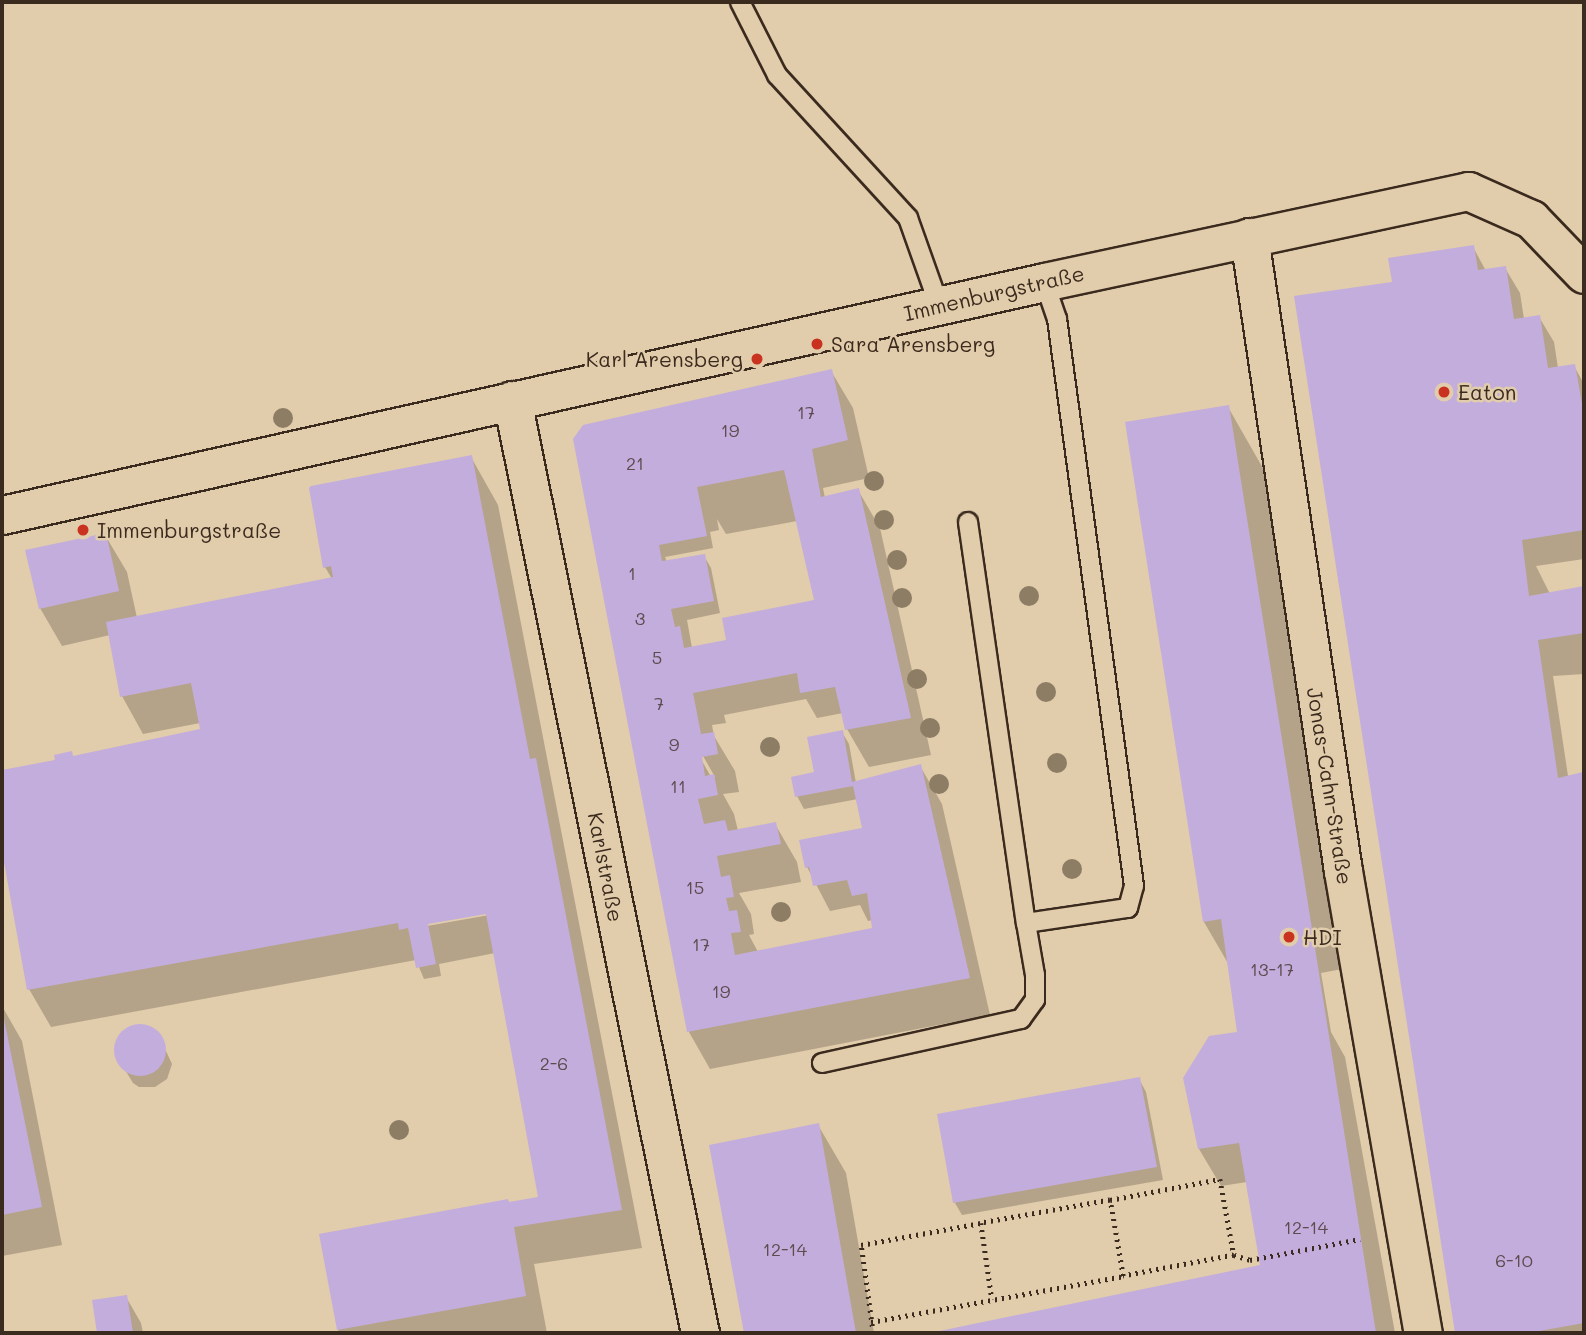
<!DOCTYPE html>
<meta charset="utf-8">
<style>
body{margin:0}
#map{position:relative;width:1586px;height:1335px;overflow:hidden;background:#e1ccab;font-family:Mali,sans-serif}
div>[style]{position:absolute}
.shadow>*{inset:0;background:#0003}
.building>*{inset:0;background:#c3addd}
.round{border-radius:50%}
.path>*{height:4.5px;margin-top:-2.25px;transform-origin:0;background:repeating-linear-gradient(90deg,#3b2a1e 0 2px,transparent 0 7px)}
.roads{filter:drop-shadow(2px 0 #3b2a1e) drop-shadow(-2px 0 #3b2a1e) drop-shadow(0 2px #3b2a1e) drop-shadow(0 -2px #3b2a1e)}
.lane>*{height:18px;margin:-9px;padding:0 9px;transform-origin:9px;border-radius:9px;background:#e1ccab}
.street>*{height:37px;margin:-18.5px;padding:0 18.5px;transform-origin:18.5px;border-radius:18.5px;background:#e1ccab}
.trees>*{width:20px;height:20px;margin:-10px;border-radius:50%;background:#8d7d65}
.dots>*{width:19px;height:19px;translate:-50% -50%;box-sizing:border-box;border:4px solid #e1ccab;border-radius:50%}
span{translate:-50% -50%;white-space:nowrap;text-align:center;line-height:1.15;-webkit-text-stroke:5px #e1ccab;paint-order:stroke}
.number-label{font-size:18px;color:#5d4b4e}
.number-label span{-webkit-text-stroke-width:0}
.street-label{font-size:21px;color:#3b2a1e}
.poi-label{font-size:21px;color:#3b2a1e}
.left{translate:0 -50%;text-align:left}
.right{translate:-100% -50%;text-align:right}
.frame{position:absolute;inset:0;border:4px solid #3b2a1e;pointer-events:none}
</style>
<div id="map">
<div class="shadow">
<div style="clip-path:polygon(1473px 247px,1486px 271px,1505px 268px,1520px 293px,1524px 319px,1539px 317px,1554px 342px,1558px 368px,1574px 366px,1584px 384px,1584px 559px,1536px 566px,1550px 594px,1584px 588px,1584px 674px,1553px 676px,1568px 776px,1582px 774px,1584px 777px,1584px 1333px,1457px 1333px,1337px 570px,1394px 283px)"></div>
<div style="clip-path:polygon(evenodd,831px 371px,853px 408px,869px 478px,823px 488px,825px 498px,858px 490px,880px 528px,931px 755px,869px 767px,847px 729px,843px 713px,817px 718px,806px 699px,724px 715px,726px 723px,712px 725px,714px 736px,735px 771px,739px 792px,723px 794px,734px 814px,738px 831px,775px 824px,797px 862px,801px 882px,739px 893px,751px 914px,754px 934px,749px 935px,758px 952px,874px 930px,873px 920px,868px 921px,860px 905px,830px 911px,807px 867px,864px 830px,858px 799px,804px 809px,797px 796px,816px 773px,842px 732px,849px 744px,856px 783px,920px 766px,942px 804px,990px 1015px,710px 1069px,689px 1032px,591px 526px,831px 371px,717px 519px,726px 534px,797px 521px,817px 609px,728px 642px,692px 648px,687px 620px,720px 613px,711px 568px,704px 556px,667px 562px,665px 557px,713px 548px,710px 532px,719px 530px,717px 519px,831px 371px,699px 749px,715px 777px,711px 777px,696px 750px,699px 749px)"></div>
<div style="clip-path:polygon(1228px 407px,1264px 470px,1342px 969px,1321px 973px,1331px 1032px,1345px 1057px,1395px 1333px,932px 1333px,1262px 1267px,1247px 1182px,1221px 1186px,1199px 1149px,1239px 1033px,1229px 965px,1204px 922px)"></div>
<div style="clip-path:polygon(evenodd,471px 457px,498px 505px,642px 1248px,534px 1264px,547px 1333px,340px 1333px,338px 1330px,509px 1204px,540px 1199px,495px 953px,439px 964px,441px 976px,424px 979px,416px 960px,51px 1027px,29px 989px,2px 842px,2px 771px,202px 731px,200px 723px,143px 734px,122px 696px,110px 635px,62px 646px,40px 608px,105px 535px,127px 572px,137px 618px,332px 579px,325px 567px,471px 457px,495px 910px,495px 914px,427px 926px,427px 923px,495px 910px)"></div>
<div style="clip-path:polygon(2px 1006px,22px 1041px,62px 1245px,2px 1256px)"></div>
<div style="clip-path:polygon(138px 1026px,146px 1027px,159px 1036px,172px 1064px,167px 1079px,155px 1087px,139px 1087px,133px 1083px,116px 1055px,119px 1039px)"></div>
<div style="clip-path:polygon(1139px 1079px,1146px 1092px,1163px 1180px,962px 1215px,955px 1203px,939px 1115px)"></div>
<div style="clip-path:polygon(818px 1125px,846px 1173px,874px 1333px,746px 1333px,711px 1147px)"></div>
<div style="clip-path:polygon(126px 1297px,141px 1323px,143px 1333px,98px 1333px,94px 1302px)"></div>
</div>
<div class="building">
<div style="clip-path:polygon(1474px 245px,1478px 270px,1506px 266px,1514px 319px,1540px 315px,1548px 368px,1575px 364px,1584px 415px,1584px 530px,1522px 540px,1529px 596px,1584px 586px,1584px 633px,1538px 640px,1558px 778px,1583px 772px,1584px 778px,1584px 1323px,1528px 1333px,1455px 1333px,1294px 296px,1392px 282px,1388px 258px)"></div>
<div style="clip-path:polygon(evenodd,832px 369px,848px 440px,812px 449px,821px 497px,859px 488px,911px 718px,845px 730px,835px 687px,800px 693px,797px 673px,693px 693px,701px 734px,714px 732px,718px 754px,702px 757px,705px 776px,714px 774px,718px 795px,698px 799px,704px 824px,725px 820px,728px 831px,776px 822px,781px 844px,717px 856px,721px 877px,730px 875px,734px 897px,726px 898px,729px 911px,737px 910px,741px 932px,731px 933px,735px 955px,872px 928px,867px 893px,852px 896px,847px 880px,813px 886px,809px 867px,805px 868px,799px 840px,862px 828px,853px 786px,795px 797px,791px 777px,814px 772px,807px 737px,843px 730px,852px 782px,921px 764px,970px 978px,687px 1032px,573px 439px,583px 425px,832px 369px,784px 470px,814px 600px,722px 618px,726px 640px,684px 648px,680px 626px,675px 627px,671px 609px,714px 601px,705px 554px,662px 561px,659px 545px,707px 536px,697px 487px,784px 470px)"></div>
<div style="clip-path:polygon(1229px 405px,1376px 1333px,930px 1333px,1260px 1265px,1239px 1143px,1198px 1149px,1183px 1078px,1209px 1036px,1237px 1032px,1221px 919px,1203px 922px,1125px 422px)"></div>
<div style="clip-path:polygon(472px 455px,530px 759px,536px 758px,622px 1210px,514px 1227px,526px 1296px,337px 1330px,319px 1234px,508px 1199px,509px 1202px,538px 1197px,486px 914px,428px 924px,436px 964px,416px 968px,408px 928px,399px 930px,398px 923px,27px 990px,2px 851px,2px 770px,55px 760px,54px 755px,72px 751px,73px 756px,200px 729px,191px 683px,120px 697px,106px 622px,333px 577px,331px 566px,323px 568px,309px 488px,311px 486px)"></div>
<div style="clip-path:polygon(106px 533px,119px 591px,39px 609px,25px 550px)"></div>
<div style="clip-path:polygon(2px 1009px,42px 1207px,2px 1215px)"></div>
<div class="round" style="left:114px;top:1024px;width:52px;height:52px"></div>
<div style="clip-path:polygon(1140px 1077px,1157px 1167px,953px 1203px,937px 1114px)"></div>
<div style="clip-path:polygon(819px 1123px,856px 1333px,744px 1333px,709px 1145px)"></div>
<div style="clip-path:polygon(127px 1295px,133px 1333px,97px 1333px,92px 1300px)"></div>
</div>
<div class="path">
<div style="left:1110px;top:1200px;width:112px;rotate:-10.8deg"></div>
<div style="left:1220px;top:1179px;width:77px;rotate:79.6deg"></div>
<div style="left:1234px;top:1255px;width:113px;rotate:169.3deg"></div>
<div style="left:1234px;top:1255px;width:17px;rotate:17deg"></div>
<div style="left:1250px;top:1260px;width:112px;rotate:-10.8deg"></div>
<div style="left:871px;top:1322px;width:256px;rotate:-10.3deg"></div>
<div style="left:1123px;top:1276px;width:77px;rotate:-99.7deg"></div>
<div style="left:1110px;top:1200px;width:131px;rotate:169.9deg"></div>
<div style="left:873px;top:1333px;width:89px;rotate:-97.8deg"></div>
<div style="left:861px;top:1245px;width:122px;rotate:-10.4deg"></div>
<div style="left:981px;top:1223px;width:77px;rotate:81.8deg"></div>
</div>
<div class="roads">
<div class="lane">
<div style="left:740px;top:2px;width:82px;rotate:63.1deg"></div>
<div style="left:777px;top:75px;width:194px;rotate:47.5deg"></div>
<div style="left:908px;top:218px;width:92px;rotate:70.4deg"></div>
<div style="left:968px;top:522px;width:405px;rotate:81.8deg"></div>
<div style="left:822px;top:1063px;width:204px;rotate:-12.5deg"></div>
<div style="left:1021px;top:1019px;width:24px;rotate:-54deg"></div>
<div style="left:1035px;top:1000px;width:25px;rotate:-90deg"></div>
<div style="left:1035px;top:975px;width:53px;rotate:-99.8deg"></div>
<div style="left:1026px;top:923px;width:103px;rotate:-8.4deg"></div>
<div style="left:1128px;top:908px;width:23px;rotate:-75deg"></div>
<div style="left:1134px;top:886px;width:572px;rotate:-97.73deg"></div>
<div style="left:1057px;top:319px;width:39px;rotate:-109deg"></div>
</div>
<div class="street">
<div style="left:1249px;top:237px;width:641px;rotate:81.57deg"></div>
<div style="left:1343px;top:871px;width:469px;rotate:80.2deg"></div>
<div style="left:512px;top:400px;width:952px;rotate:78.61deg"></div>
<div style="left:2px;top:515px;width:1068px;rotate:-12.6deg"></div>
<div style="left:1044px;top:282px;width:434px;rotate:-12.1deg"></div>
<div style="left:1468px;top:191px;width:69px;rotate:24deg"></div>
<div style="left:1531px;top:219px;width:76px;rotate:46.1deg"></div>
</div>
</div>
<div class="trees">
<div style="left:283px;top:418px"></div>
<div style="left:874px;top:481px"></div>
<div style="left:884px;top:520px"></div>
<div style="left:897px;top:560px"></div>
<div style="left:1029px;top:596px"></div>
<div style="left:902px;top:598px"></div>
<div style="left:917px;top:679px"></div>
<div style="left:1046px;top:692px"></div>
<div style="left:930px;top:728px"></div>
<div style="left:770px;top:747px"></div>
<div style="left:1057px;top:763px"></div>
<div style="left:939px;top:784px"></div>
<div style="left:1072px;top:869px"></div>
<div style="left:781px;top:912px"></div>
<div style="left:399px;top:1130px"></div>
</div>
<div class="dots">
<div style="left:817px;top:344px;background:#c8321e"></div>
<div style="left:757px;top:359px;background:#c8321e"></div>
<div style="left:1444px;top:392px;background:#c8321e"></div>
<div style="left:83px;top:530px;background:#c8321e"></div>
<div style="left:1289px;top:937px;background:#c8321e"></div>
</div>
<div class="number-label">
<span style="left:806px;top:412px">17</span>
<span style="left:730px;top:430px">19</span>
<span style="left:635px;top:463px">21</span>
<span style="left:632px;top:573px">1</span>
<span style="left:640px;top:618px">3</span>
<span style="left:657px;top:657px">5</span>
<span style="left:659px;top:703px">7</span>
<span style="left:674px;top:744px">9</span>
<span style="left:678px;top:786px">11</span>
<span style="left:695px;top:887px">15</span>
<span style="left:701px;top:944px">17</span>
<span style="left:1272px;top:969px">13-17</span>
<span style="left:721px;top:991px">19</span>
<span style="left:554px;top:1063px">2-6</span>
<span style="left:1306px;top:1227px">12-14</span>
<span style="left:785px;top:1249px">12-14</span>
<span style="left:1514px;top:1260px">6-10</span>
</div>
<div class="street-label">
<span style="left:994px;top:293px;rotate:-13deg">Immenburgstraße</span>
<span style="left:1330px;top:786px;rotate:81deg">Jonas-Cahn-Straße</span>
<span style="left:606px;top:867px;rotate:79deg">Karlstraße</span>
</div>
<div class="poi-label">
<span class="left" style="left:831px;top:344px">Sara Arensberg</span>
<span class="right" style="left:743px;top:359px">Karl Arensberg</span>
<span class="left" style="left:1458px;top:392px">Eaton</span>
<span class="left" style="left:97px;top:530px">Immenburgstraße</span>
<span class="left" style="left:1303px;top:937px">HDI</span>
</div>
<div class="frame"></div>
</div>
